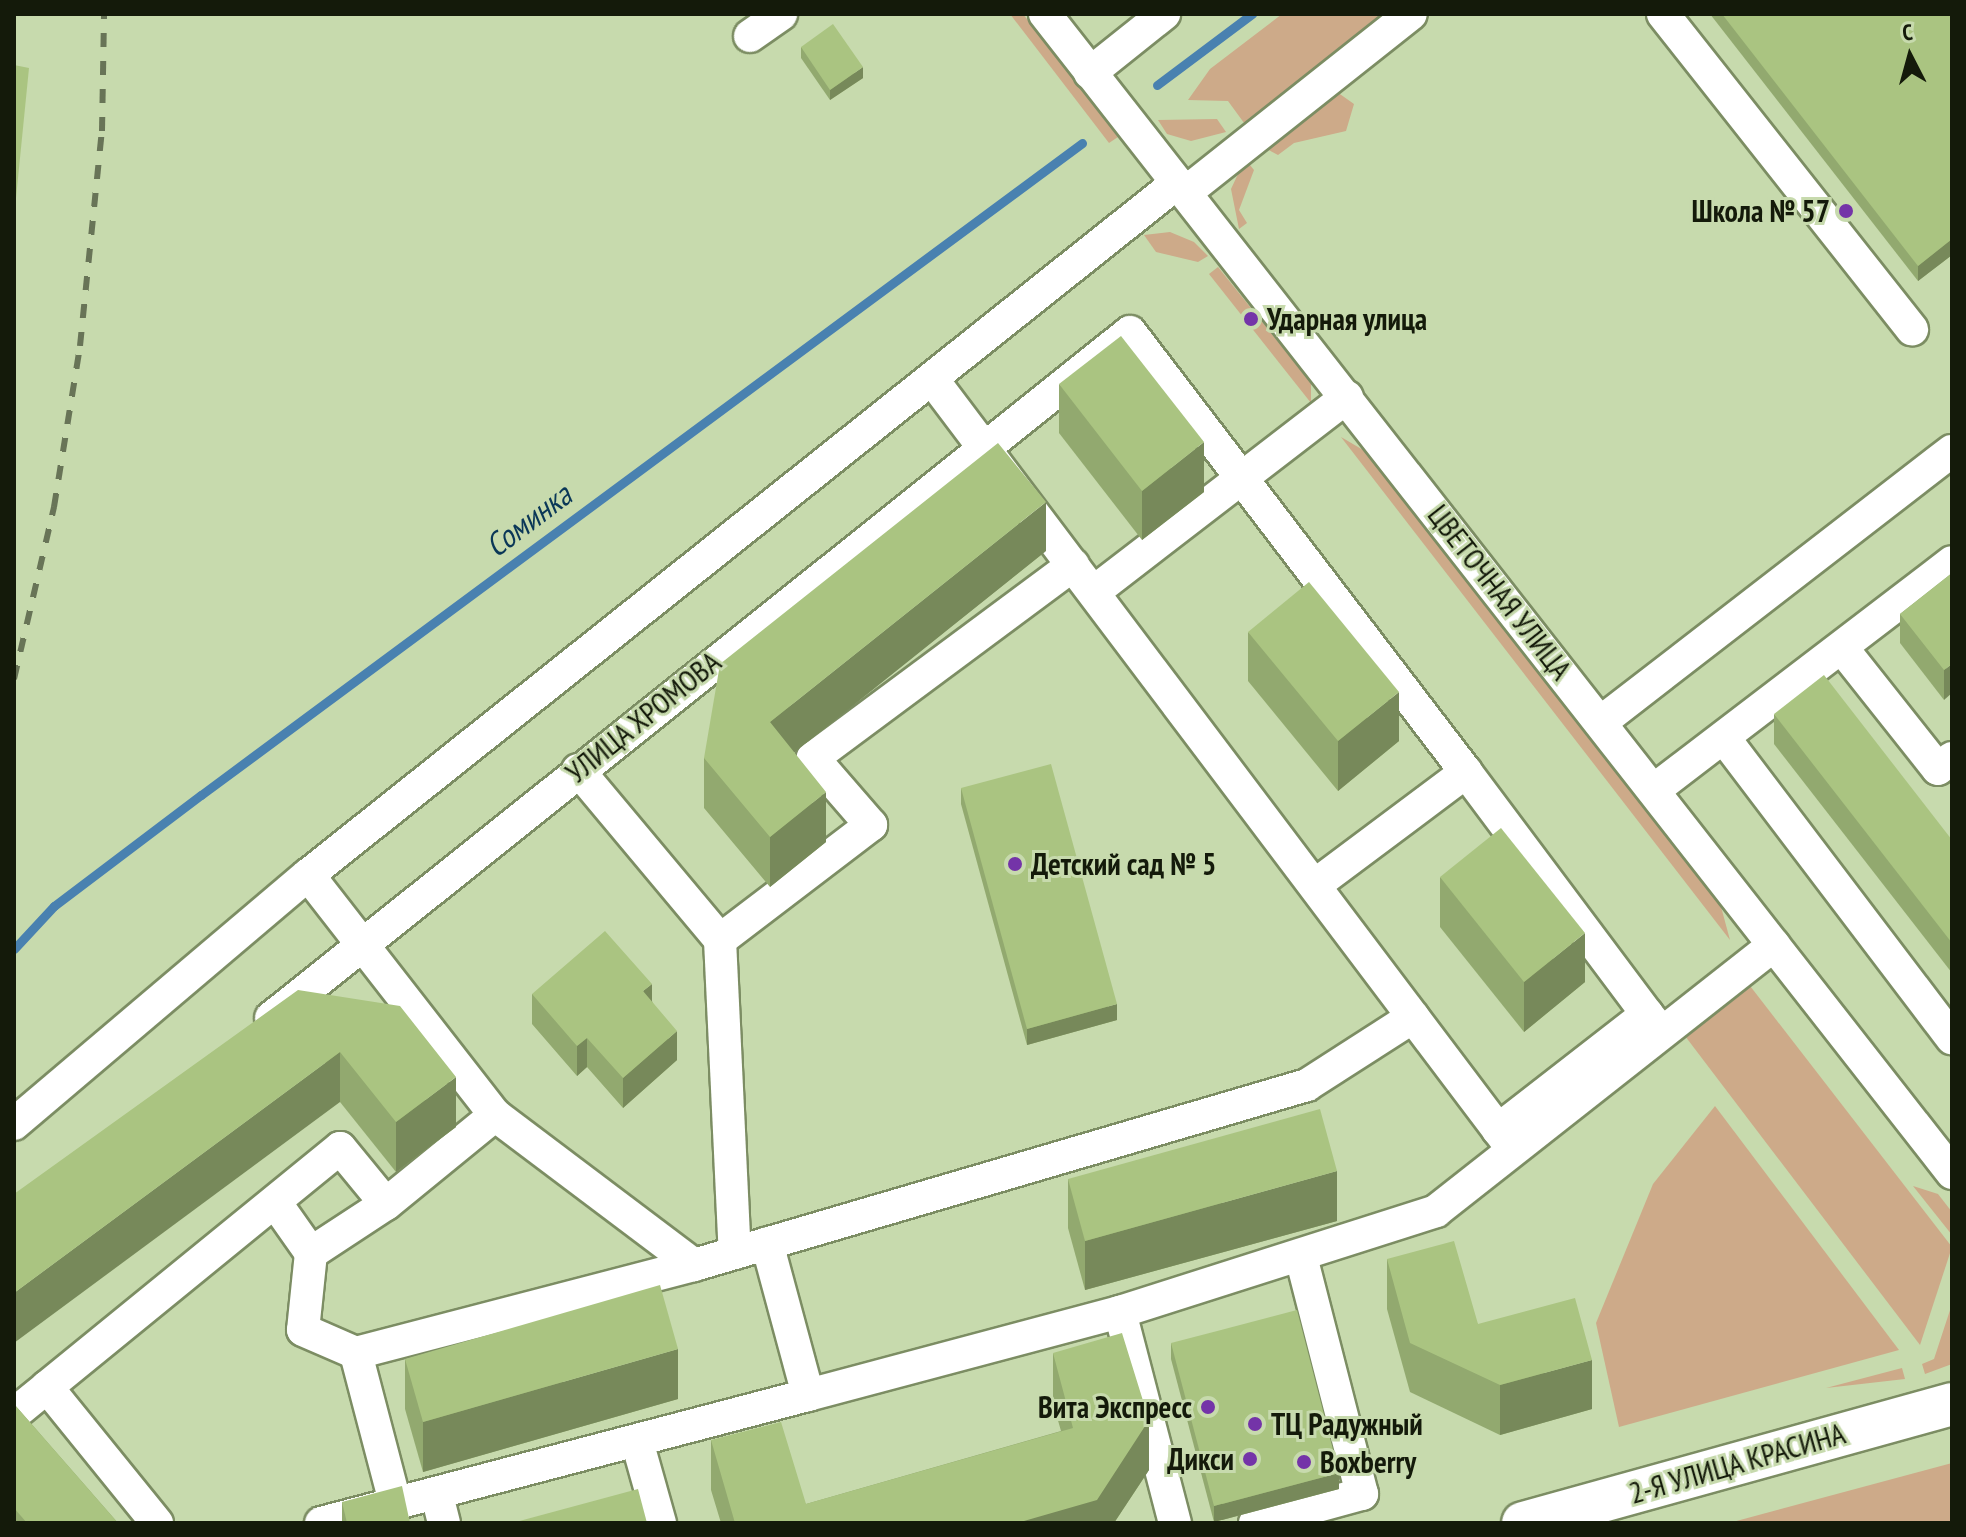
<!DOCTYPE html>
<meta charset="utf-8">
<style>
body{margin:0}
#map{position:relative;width:1966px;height:1537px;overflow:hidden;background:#c7daad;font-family:"PT Sans Narrow",sans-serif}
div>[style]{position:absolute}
.green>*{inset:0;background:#cdaa89}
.stream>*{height:9px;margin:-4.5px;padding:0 4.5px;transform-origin:4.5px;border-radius:4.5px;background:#4981b0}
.roads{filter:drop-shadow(2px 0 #7c8d63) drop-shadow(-2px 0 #7c8d63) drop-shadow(0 2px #7c8d63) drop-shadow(0 -2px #7c8d63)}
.minor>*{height:32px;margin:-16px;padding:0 16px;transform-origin:16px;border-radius:16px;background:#fff}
.major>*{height:42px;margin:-21px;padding:0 21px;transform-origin:21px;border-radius:21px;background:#fff}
.rail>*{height:6px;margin-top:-3px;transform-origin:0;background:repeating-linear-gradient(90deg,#687457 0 14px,transparent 0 28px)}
.wall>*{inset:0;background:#92a96f}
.shaded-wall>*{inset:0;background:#77895a}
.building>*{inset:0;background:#aac481}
.dots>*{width:22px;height:22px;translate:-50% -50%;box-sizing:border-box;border:4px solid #c7daad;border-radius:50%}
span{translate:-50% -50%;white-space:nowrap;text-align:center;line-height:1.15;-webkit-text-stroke:6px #c7daad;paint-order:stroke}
.poi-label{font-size:30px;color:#141a0a;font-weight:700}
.right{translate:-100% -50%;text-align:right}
.left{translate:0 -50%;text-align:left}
.street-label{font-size:30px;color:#141a0a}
.water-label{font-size:32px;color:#0a3757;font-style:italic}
.frame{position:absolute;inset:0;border:16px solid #141a0a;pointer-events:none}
.north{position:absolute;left:1870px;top:16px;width:80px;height:80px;-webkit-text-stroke:6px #c7daad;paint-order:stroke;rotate:354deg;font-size:22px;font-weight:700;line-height:32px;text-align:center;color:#141a0a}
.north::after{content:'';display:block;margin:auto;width:28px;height:36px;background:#141a0a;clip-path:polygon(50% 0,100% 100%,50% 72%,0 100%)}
</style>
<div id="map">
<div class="green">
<div style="clip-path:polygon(1010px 14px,1023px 14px,1118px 137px,1109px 143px)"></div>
<div style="clip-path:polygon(1282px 14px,1389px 14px,1247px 127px,1228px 101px,1188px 100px,1210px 69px)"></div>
<div style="clip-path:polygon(1337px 92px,1354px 104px,1346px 131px,1294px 143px,1278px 155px,1265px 148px)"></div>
<div style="clip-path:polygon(1217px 119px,1226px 132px,1191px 141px,1167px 134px,1158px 120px)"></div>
<div style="clip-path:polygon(1245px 159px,1254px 170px,1239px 210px,1247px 223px,1239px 229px,1231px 189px)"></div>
<div style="clip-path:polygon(1170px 232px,1194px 242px,1208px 256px,1198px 262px,1156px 252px,1144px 235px)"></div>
<div style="clip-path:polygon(1218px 267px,1311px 383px,1311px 403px,1209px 274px)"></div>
<div style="clip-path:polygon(1341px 437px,1370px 454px,1720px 903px,1730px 940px)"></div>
<div style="clip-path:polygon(1747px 982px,1952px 1247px,1920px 1345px,1682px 1032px)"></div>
<div style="clip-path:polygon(1715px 1106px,1899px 1350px,1619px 1427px,1596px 1323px,1653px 1184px)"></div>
<div style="clip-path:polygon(1913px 1186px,1938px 1194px,1952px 1212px,1952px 1235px)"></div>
<div style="clip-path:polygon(1952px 1304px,1952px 1364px,1925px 1374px,1922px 1364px,1934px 1359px)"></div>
<div style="clip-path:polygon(1902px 1368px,1905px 1379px,1826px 1388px)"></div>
<div style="clip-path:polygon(1952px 1463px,1952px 1523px,1729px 1523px)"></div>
</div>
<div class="stream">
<div style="left:1157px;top:85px;width:119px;rotate:-36.8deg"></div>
<div style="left:14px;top:949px;width:59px;rotate:-47.1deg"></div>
<div style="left:54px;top:906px;width:184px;rotate:-37.1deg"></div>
<div style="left:201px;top:795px;width:1096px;rotate:-36.5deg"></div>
</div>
<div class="roads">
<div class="minor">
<div style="left:1045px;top:14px;width:1472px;rotate:51.95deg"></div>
<div style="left:1663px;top:14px;width:402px;rotate:51.7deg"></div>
<div style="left:750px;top:36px;width:38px;rotate:-35deg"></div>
<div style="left:1090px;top:73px;width:95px;rotate:-38.6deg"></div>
<div style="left:1185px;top:193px;width:288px;rotate:-38.4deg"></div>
<div style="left:932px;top:379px;width:963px;rotate:52.98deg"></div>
<div style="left:1095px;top:591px;width:318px;rotate:-37.6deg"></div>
<div style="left:1842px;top:648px;width:154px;rotate:51.6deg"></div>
<div style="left:1938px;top:769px;width:18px;rotate:-38deg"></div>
<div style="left:1601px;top:722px;width:443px;rotate:-37.7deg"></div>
<div style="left:1724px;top:738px;width:377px;rotate:52.8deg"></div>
<div style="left:578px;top:770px;width:222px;rotate:50.1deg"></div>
<div style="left:720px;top:940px;width:190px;rotate:-37.3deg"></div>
<div style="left:871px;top:825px;width:89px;rotate:-130.9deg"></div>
<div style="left:813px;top:758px;width:324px;rotate:-36.6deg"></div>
<div style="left:1654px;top:790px;width:375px;rotate:-37.4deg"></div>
<div style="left:1315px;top:885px;width:189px;rotate:-36.8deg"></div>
<div style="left:1466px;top:772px;width:302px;rotate:53.2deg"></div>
<div style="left:720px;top:940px;width:313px;rotate:87.3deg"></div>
<div style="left:271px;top:1018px;width:1099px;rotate:-38.61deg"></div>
<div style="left:1130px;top:332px;width:554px;rotate:52.63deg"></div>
<div style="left:495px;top:1115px;width:249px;rotate:37deg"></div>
<div style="left:14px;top:1124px;width:385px;rotate:-40.3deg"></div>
<div style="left:308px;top:875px;width:1111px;rotate:-38.53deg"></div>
<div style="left:1498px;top:1130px;width:189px;rotate:-37.9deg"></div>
<div style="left:1647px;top:1014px;width:19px;rotate:51deg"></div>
<div style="left:275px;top:1202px;width:62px;rotate:54.8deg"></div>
<div style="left:311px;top:1253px;width:90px;rotate:-33.2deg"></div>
<div style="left:311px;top:1253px;width:77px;rotate:95.9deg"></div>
<div style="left:303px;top:1330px;width:58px;rotate:23.5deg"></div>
<div style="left:1120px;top:1312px;width:218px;rotate:75.4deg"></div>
<div style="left:808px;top:1395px;width:323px;rotate:-14.9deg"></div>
<div style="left:1120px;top:1312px;width:332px;rotate:-17.7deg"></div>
<div style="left:1436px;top:1211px;width:430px;rotate:-38.2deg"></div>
<div style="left:14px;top:1414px;width:43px;rotate:-39.3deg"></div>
<div style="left:637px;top:1441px;width:85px;rotate:74.3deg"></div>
<div style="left:437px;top:1495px;width:29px;rotate:76deg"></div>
<div style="left:396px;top:1506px;width:158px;rotate:-104.7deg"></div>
<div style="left:356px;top:1353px;width:349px;rotate:-14.6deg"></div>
<div style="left:694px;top:1265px;width:639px;rotate:-16.36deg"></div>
<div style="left:1307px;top:1085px;width:126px;rotate:-32.7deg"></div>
<div style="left:157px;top:1523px;width:175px;rotate:-129deg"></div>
<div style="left:47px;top:1387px;width:378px;rotate:-39.2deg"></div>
<div style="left:340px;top:1148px;width:72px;rotate:50.6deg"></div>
<div style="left:386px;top:1204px;width:141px;rotate:-39.2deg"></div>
<div style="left:495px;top:1115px;width:304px;rotate:-127.9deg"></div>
<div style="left:321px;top:1523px;width:504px;rotate:-14.73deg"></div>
<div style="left:808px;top:1395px;width:157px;rotate:-105.1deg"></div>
<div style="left:1255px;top:1523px;width:111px;rotate:-15.2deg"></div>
<div style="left:1362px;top:1494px;width:245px;rotate:-104.4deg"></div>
</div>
<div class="major">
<div style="left:1523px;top:1523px;width:445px;rotate:-15.5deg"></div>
</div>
</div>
<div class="rail">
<div style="left:14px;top:679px;width:177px;rotate:-76.9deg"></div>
<div style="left:54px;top:507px;width:163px;rotate:-80.8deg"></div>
<div style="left:80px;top:346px;width:216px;rotate:-84.2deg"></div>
<div style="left:102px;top:131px;width:117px;rotate:-89deg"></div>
</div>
<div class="wall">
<div style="clip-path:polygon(1710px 14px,1952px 14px,1952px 255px,1918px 281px)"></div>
<div style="clip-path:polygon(801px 47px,863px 78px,830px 100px,801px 58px)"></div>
<div style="clip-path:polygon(1059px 384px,1204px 492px,1142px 540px,1059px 433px)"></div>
<div style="clip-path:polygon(1046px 551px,794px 752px,826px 842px,770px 887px,704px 808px,704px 758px)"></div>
<div style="clip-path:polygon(1952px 573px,1944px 700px,1900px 643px,1900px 614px)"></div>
<div style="clip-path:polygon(1248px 632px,1399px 741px,1338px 791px,1248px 681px)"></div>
<div style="clip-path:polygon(1774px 714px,1952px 840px,1952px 973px,1774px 744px)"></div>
<div style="clip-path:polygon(961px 788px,1117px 1020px,1027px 1045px,961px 804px)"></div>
<div style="clip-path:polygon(1440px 877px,1585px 982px,1524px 1032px,1440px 927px)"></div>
<div style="clip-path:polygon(298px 990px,456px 1127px,396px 1172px,340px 1102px)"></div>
<div style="clip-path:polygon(532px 994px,652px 1001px,677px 1060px,623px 1108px,587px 1067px,577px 1076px,532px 1024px)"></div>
<div style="clip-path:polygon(1068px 1179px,1337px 1221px,1085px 1290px,1068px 1228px)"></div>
<div style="clip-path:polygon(1387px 1259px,1478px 1324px,1592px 1409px,1500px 1435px,1410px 1392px,1387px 1309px)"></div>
<div style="clip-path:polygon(1171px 1343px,1339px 1489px,1214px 1522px,1171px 1359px)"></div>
<div style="clip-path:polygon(1053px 1353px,1149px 1470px,1114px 1523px,721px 1523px,711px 1490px,711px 1440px,806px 1504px,1061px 1431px,1053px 1403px)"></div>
<div style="clip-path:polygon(405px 1359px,678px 1399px,423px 1472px,405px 1409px)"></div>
<div style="clip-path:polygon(14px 1404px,118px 1523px,14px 1523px)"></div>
<div style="clip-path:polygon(342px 1502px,410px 1523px,342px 1523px)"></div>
</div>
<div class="shaded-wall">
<div style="clip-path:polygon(863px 67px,863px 78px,830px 100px,830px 90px)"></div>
<div style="clip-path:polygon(1952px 239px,1952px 255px,1918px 281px,1918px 266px)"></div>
<div style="clip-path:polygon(1204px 442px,1204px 492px,1142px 540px,1142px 491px)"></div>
<div style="clip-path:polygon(1046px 502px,1046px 551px,770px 772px,770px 722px)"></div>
<div style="clip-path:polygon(1952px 664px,1952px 693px,1944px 700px,1944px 670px)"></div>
<div style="clip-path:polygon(1399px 692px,1399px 741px,1338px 791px,1338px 741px)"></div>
<div style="clip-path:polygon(826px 792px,826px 842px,770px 887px,770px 837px)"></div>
<div style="clip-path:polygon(1585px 933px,1585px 982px,1524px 1032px,1524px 982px)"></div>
<div style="clip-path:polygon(652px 984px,652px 1014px,643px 991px)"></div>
<div style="clip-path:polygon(1117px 1004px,1117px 1020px,1027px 1045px,1027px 1029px)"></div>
<div style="clip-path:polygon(677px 1031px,677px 1060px,623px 1108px,623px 1078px)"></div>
<div style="clip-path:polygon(587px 1038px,587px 1067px,577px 1076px,577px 1046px)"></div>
<div style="clip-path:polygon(340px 1052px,340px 1102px,14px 1343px,14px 1293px)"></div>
<div style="clip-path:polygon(456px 1077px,456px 1127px,396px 1172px,396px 1122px)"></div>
<div style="clip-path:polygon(1337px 1171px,1337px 1221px,1085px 1290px,1085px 1241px)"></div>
<div style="clip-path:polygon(678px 1349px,678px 1399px,423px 1472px,423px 1422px)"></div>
<div style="clip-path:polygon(1592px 1360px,1592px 1409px,1500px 1435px,1500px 1385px)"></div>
<div style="clip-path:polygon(1149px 1420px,1149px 1470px,1114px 1523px,1017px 1523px)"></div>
<div style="clip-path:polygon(1339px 1473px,1339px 1489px,1214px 1522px,1214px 1506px)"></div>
</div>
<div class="building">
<div style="clip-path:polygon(1722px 14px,1952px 14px,1952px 239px,1918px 266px)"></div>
<div style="clip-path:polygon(833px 24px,863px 67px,830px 90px,801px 47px)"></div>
<div style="clip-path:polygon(14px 65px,29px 68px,14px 218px)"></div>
<div style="clip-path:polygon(1121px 336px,1204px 442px,1142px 491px,1059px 384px)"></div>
<div style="clip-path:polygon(998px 443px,1046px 502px,770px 722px,826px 792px,770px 837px,704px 758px,720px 664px)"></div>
<div style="clip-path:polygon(1952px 573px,1952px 664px,1944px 670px,1900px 614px)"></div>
<div style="clip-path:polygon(1309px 582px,1399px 692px,1338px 741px,1248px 632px)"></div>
<div style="clip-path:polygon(1824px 675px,1952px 840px,1952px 943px,1774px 714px)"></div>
<div style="clip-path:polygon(1051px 764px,1117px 1004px,1027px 1029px,961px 788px)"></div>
<div style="clip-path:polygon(1501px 828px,1585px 933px,1524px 982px,1440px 877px)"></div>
<div style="clip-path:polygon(605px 931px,652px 984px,643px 991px,677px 1031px,623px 1078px,587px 1038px,577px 1046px,532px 994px)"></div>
<div style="clip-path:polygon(298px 990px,400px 1006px,456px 1077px,396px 1122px,340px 1052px,14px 1293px,14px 1194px)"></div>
<div style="clip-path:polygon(1320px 1109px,1337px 1171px,1085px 1241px,1068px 1179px)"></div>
<div style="clip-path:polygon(1454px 1241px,1478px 1324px,1575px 1298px,1592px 1360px,1500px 1385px,1410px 1343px,1387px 1259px)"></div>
<div style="clip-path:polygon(660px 1285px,678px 1349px,423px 1422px,405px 1359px)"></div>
<div style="clip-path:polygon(1297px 1310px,1339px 1473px,1214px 1506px,1171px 1343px)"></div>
<div style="clip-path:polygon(1122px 1333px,1149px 1420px,1097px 1500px,1017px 1523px,735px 1523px,711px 1440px,781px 1422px,806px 1504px,1073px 1428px,1053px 1353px)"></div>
<div style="clip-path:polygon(14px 1404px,118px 1523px,27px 1523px,14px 1508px)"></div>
<div style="clip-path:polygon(402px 1486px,410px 1523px,347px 1523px,342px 1502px)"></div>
<div style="clip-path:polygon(638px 1489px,647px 1523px,512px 1523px)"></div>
</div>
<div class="dots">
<div style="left:1846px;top:211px;background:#7434a8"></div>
<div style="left:1251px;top:319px;background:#7434a8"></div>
<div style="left:1015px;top:864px;background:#7434a8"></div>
<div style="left:1208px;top:1407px;background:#7434a8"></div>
<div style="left:1255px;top:1424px;background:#7434a8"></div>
<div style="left:1250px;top:1459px;background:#7434a8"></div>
<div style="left:1304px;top:1462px;background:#7434a8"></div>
</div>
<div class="poi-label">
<span class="right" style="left:1830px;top:211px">Школа № 57</span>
<span class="left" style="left:1267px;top:319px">Ударная улица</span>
<span class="left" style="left:1031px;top:864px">Детский сад № 5</span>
<span class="right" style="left:1192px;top:1407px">Вита Экспресс</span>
<span class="left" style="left:1271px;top:1424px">ТЦ Радужный</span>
<span class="right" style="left:1234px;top:1459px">Дикси</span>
<span class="left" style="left:1320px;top:1462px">Boxberry</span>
</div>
<div class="street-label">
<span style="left:1500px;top:592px;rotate:52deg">ЦВЕТОЧНАЯ УЛИЦА</span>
<span style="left:643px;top:717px;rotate:-39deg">УЛИЦА ХРОМОВА</span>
<span style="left:1737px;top:1463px;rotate:-16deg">2-Я УЛИЦА КРАСИНА</span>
</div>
<div class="water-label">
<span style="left:528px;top:520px;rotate:-37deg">Соминка</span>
</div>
<div class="frame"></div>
<div class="north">С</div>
</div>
